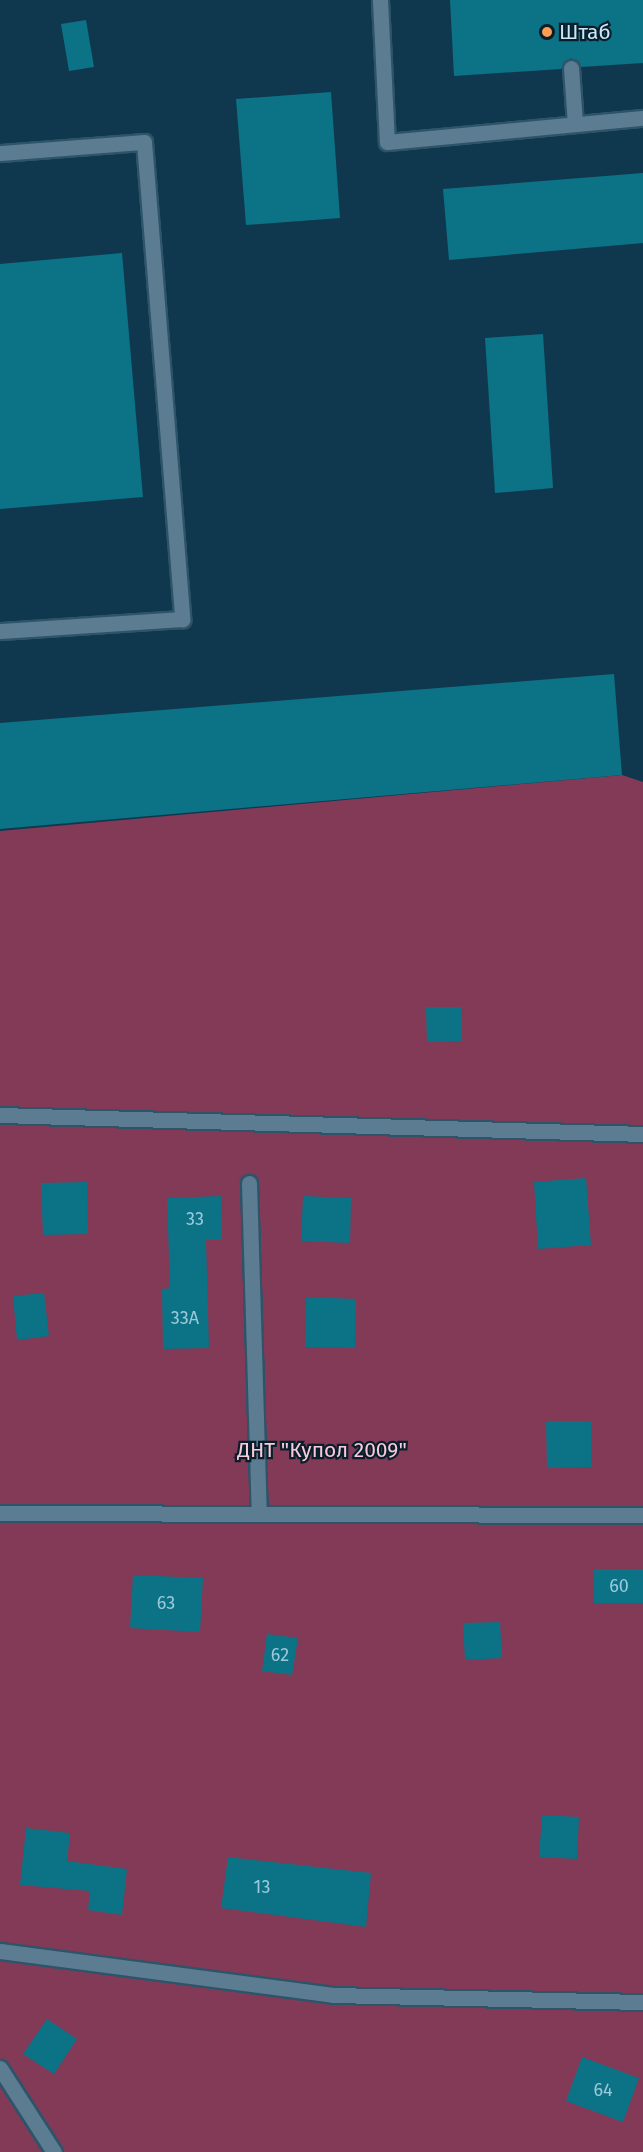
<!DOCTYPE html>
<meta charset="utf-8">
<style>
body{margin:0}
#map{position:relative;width:643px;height:2152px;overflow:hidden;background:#0f384e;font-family:"Fira Sans",sans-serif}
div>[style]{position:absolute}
.green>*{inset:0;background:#823a57}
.building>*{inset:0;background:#0c7286}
.roads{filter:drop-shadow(2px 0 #2d5469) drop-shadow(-2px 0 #2d5469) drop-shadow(0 2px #2d5469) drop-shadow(0 -2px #2d5469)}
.minor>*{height:15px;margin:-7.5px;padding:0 7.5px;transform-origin:7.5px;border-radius:7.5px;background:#5c7c92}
.dots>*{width:16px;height:16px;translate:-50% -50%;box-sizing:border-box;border:3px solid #081e2a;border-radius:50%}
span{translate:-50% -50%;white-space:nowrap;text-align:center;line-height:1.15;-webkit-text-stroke:4.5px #081e2a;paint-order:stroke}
.number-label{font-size:18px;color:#9bc9db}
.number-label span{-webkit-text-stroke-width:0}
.poi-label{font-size:21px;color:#cbe6f7}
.left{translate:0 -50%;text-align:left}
.park-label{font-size:21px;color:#f9cada}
</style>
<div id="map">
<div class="green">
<div style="clip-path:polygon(622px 775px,643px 782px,643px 2152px,0 2152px,0 831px)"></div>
</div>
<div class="building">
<div style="clip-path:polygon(450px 0,643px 0,643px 63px,581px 67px,571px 58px,561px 69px,454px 76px)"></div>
<div style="clip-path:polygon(86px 20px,94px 67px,69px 71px,61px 24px)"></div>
<div style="clip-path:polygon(331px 92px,340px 218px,246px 225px,236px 99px)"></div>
<div style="clip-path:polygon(643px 173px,643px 243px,449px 260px,443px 189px)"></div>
<div style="clip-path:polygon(122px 253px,143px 497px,0 509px,0 264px)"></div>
<div style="clip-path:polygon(543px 334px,553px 488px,495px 493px,485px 338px)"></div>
<div style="clip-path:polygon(614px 674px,622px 775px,0 829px,0 723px)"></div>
<div style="clip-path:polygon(426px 1007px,461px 1007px,462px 1041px,427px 1042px)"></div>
<div style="clip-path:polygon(586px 1178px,591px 1245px,538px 1249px,534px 1182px)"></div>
<div style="clip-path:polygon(87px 1182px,88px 1234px,43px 1235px,41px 1183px)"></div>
<div style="clip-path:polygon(221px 1196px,222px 1240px,206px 1240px,209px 1348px,163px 1349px,162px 1289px,170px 1288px,167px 1198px)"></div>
<div style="clip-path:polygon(303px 1196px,351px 1198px,350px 1243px,301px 1241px)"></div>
<div style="clip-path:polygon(44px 1293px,49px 1336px,17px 1340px,13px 1296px)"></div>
<div style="clip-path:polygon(306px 1297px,356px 1299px,355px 1348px,305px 1347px)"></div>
<div style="clip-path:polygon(546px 1421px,591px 1421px,591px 1467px,547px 1468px)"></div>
<div style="clip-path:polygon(594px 1569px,643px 1569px,643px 1603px,594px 1603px)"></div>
<div style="clip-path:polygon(133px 1575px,203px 1578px,200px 1632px,130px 1628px)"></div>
<div style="clip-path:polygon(500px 1622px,502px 1658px,465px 1660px,463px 1623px)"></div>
<div style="clip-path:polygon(267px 1634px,298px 1638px,292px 1675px,262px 1671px)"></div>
<div style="clip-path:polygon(542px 1815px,579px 1817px,577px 1859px,539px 1857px)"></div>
<div style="clip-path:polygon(26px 1828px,70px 1833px,67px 1861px,127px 1869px,122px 1915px,88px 1910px,90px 1891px,20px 1885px)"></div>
<div style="clip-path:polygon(228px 1857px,371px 1873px,366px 1927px,221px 1908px)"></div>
<div style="clip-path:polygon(47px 2019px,77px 2039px,54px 2074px,23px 2054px)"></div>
<div style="clip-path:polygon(582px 2057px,639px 2078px,623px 2122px,566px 2101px)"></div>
</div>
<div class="roads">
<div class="minor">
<div style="left:380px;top:0;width:142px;rotate:87.2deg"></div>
<div style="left:387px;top:142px;width:257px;rotate:-5.4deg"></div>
<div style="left:571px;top:68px;width:56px;rotate:85.9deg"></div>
<div style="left:0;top:153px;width:144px;rotate:-4.4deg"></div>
<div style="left:144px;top:142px;width:479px;rotate:85.4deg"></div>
<div style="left:182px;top:619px;width:182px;rotate:176.2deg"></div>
<div style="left:0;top:1115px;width:643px;rotate:1.69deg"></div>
<div style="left:249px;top:1183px;width:331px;rotate:88.3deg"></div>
<div style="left:0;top:1513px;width:643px;rotate:0.18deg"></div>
<div style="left:0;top:1951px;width:336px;rotate:7.5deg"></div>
<div style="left:333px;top:1995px;width:310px;rotate:1.3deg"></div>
<div style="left:0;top:2068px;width:100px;rotate:57.3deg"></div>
</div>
</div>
<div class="dots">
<div style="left:547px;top:32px;background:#fc9d52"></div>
</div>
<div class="number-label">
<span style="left:195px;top:1219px">33</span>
<span style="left:185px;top:1318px">33А</span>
<span style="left:619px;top:1586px">60</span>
<span style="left:166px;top:1603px">63</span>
<span style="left:280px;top:1655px">62</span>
<span style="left:262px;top:1887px">13</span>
<span style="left:603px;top:2090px">64</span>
</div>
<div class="poi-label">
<span class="left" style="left:559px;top:32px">Штаб</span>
</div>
<div class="park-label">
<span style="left:322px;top:1450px">ДНТ "Купол 2009"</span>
</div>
</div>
